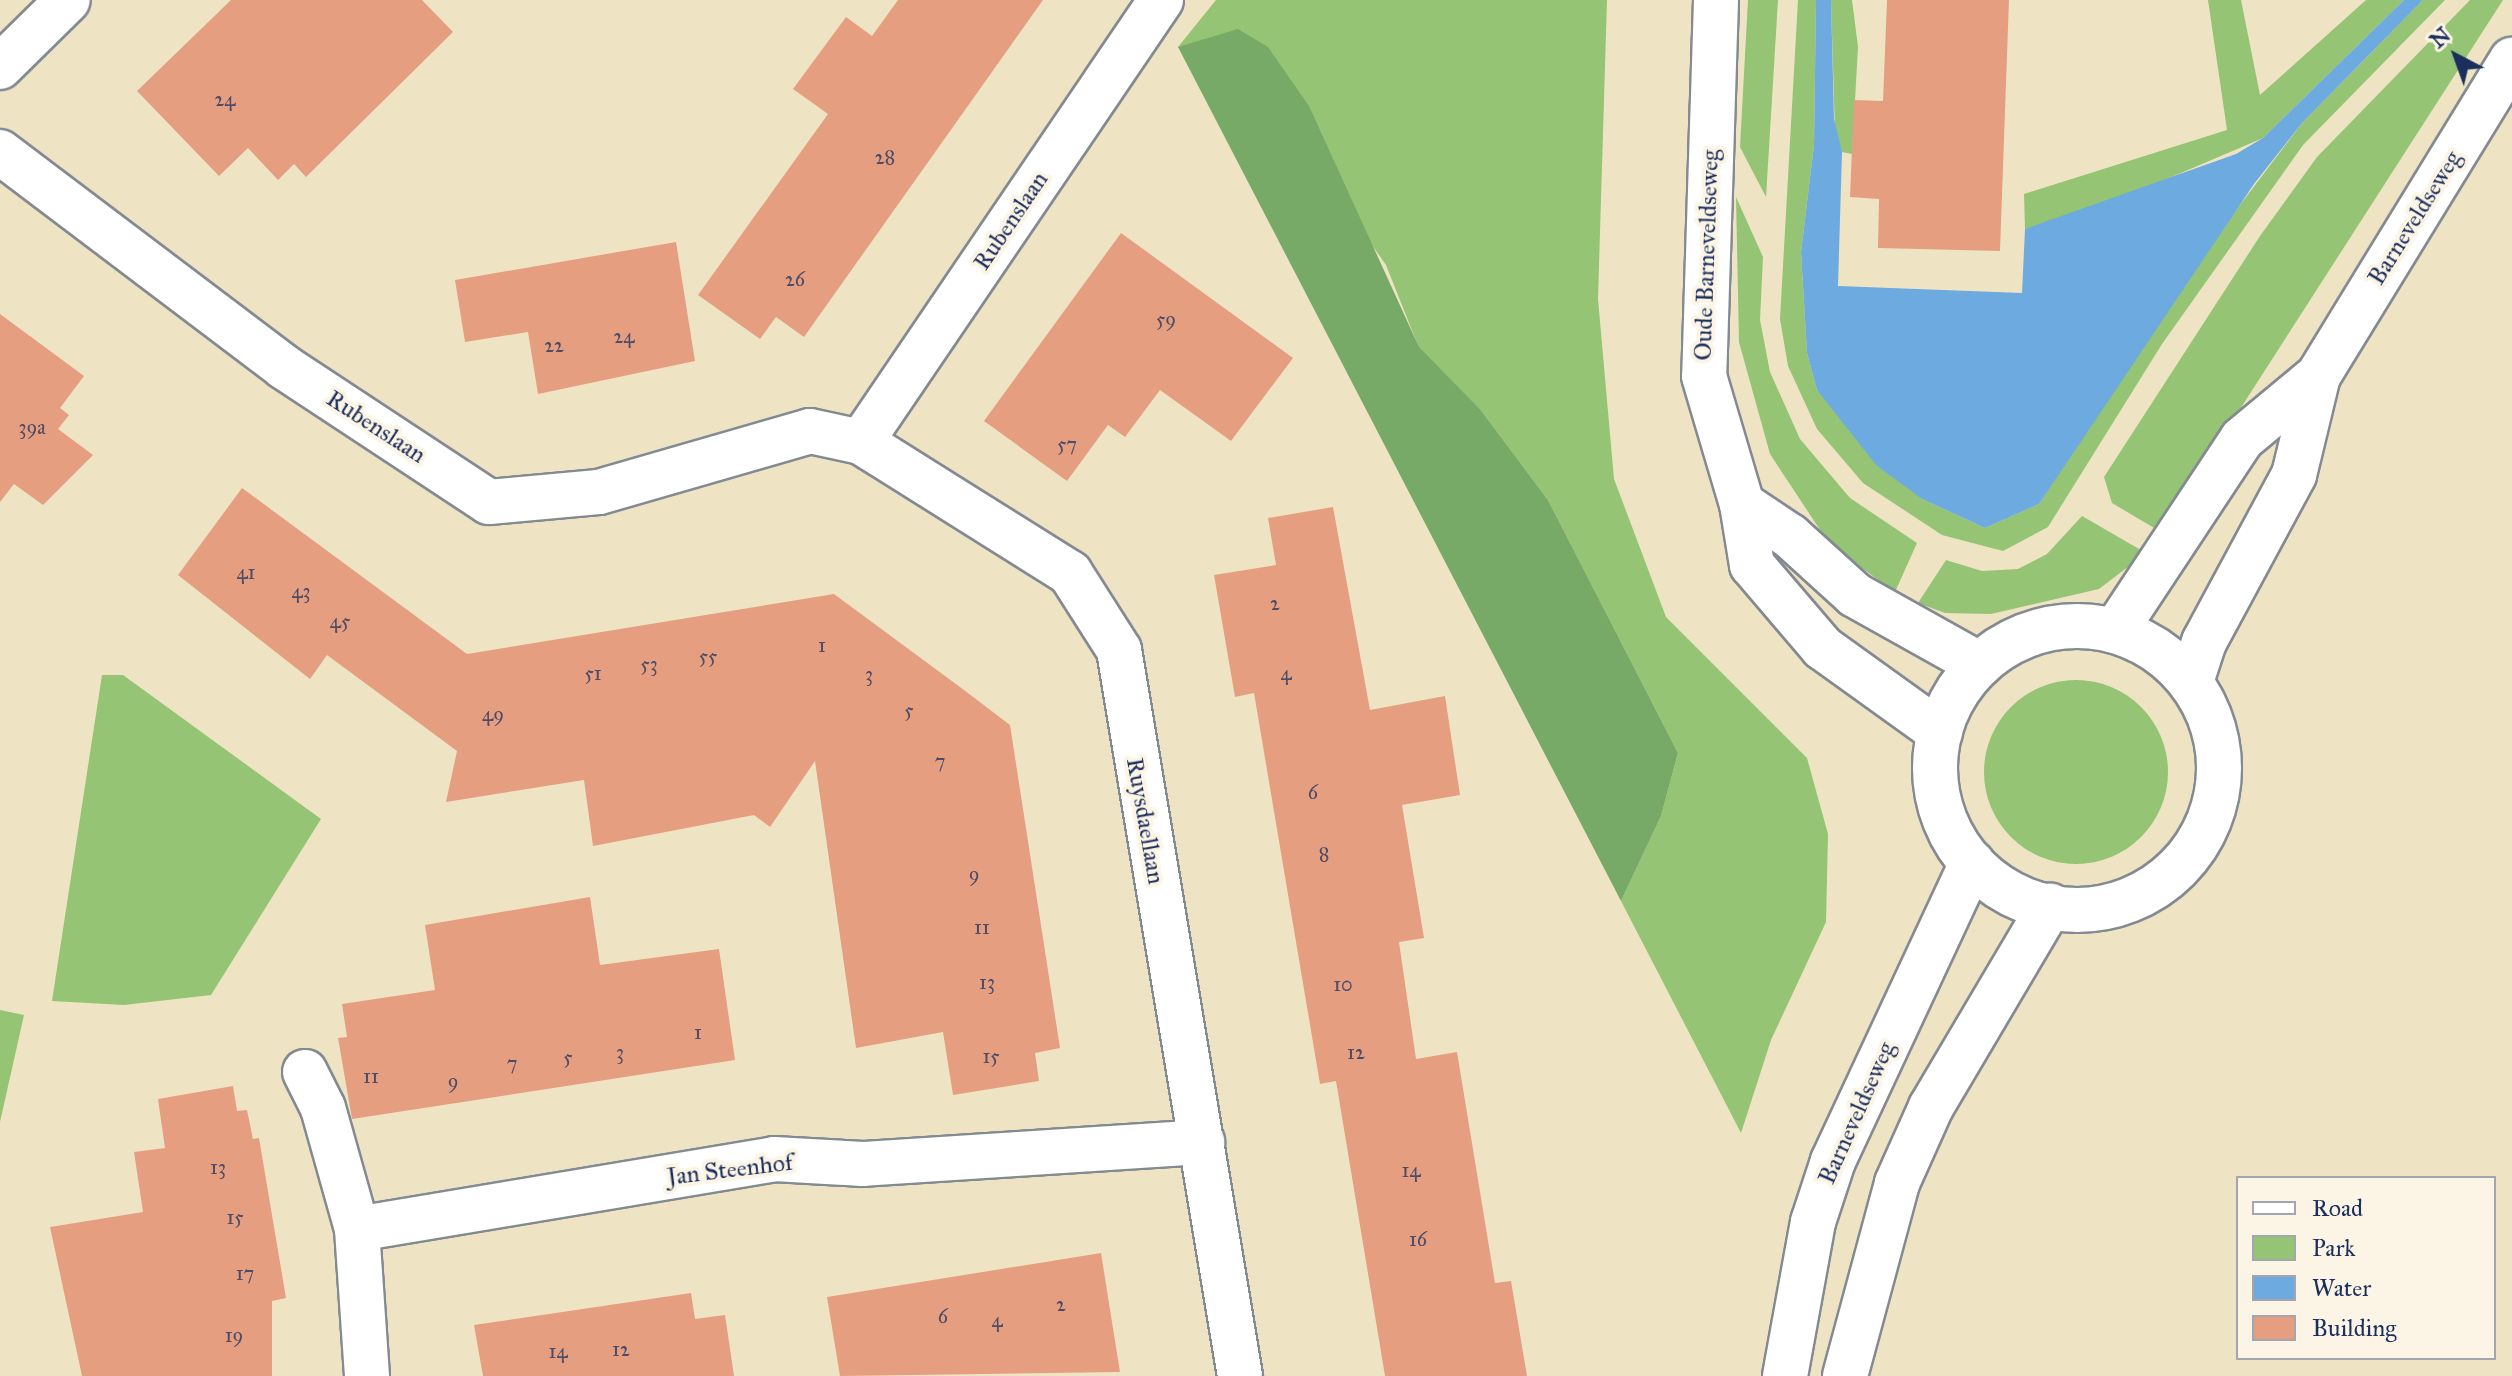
<!DOCTYPE html>
<style>
body{margin:0}
#map{position:relative;width:2512px;height:1376px;overflow:hidden;background:#eee4c4;font-family:"IM FELL Great Primer",serif}
div>[style]{position:absolute}
.green>*{inset:0;background:#94c474}
.round{border-radius:50%}
.forest>*{inset:0;background:#7a6}
.water>*{inset:0;background:#6daadf}
.building>*{inset:0;background:#e59f80}
.roads{filter:drop-shadow(2px 0 #848a91) drop-shadow(-2px 0 #848a91) drop-shadow(0 2px #848a91) drop-shadow(0 -2px #848a91)}
.minor>*{height:44px;margin:-22px;padding:0 22px;transform-origin:22px;border-radius:22px;background:#fff}
.tertiary>*{height:44px;margin:-22px;padding:0 22px;transform-origin:22px;border-radius:22px;background:#fff}
.secondary>*{height:44px;margin:-22px;padding:0 22px;transform-origin:22px;border-radius:22px;background:#fff}
.secondary>.ring{margin:-22px;padding:0;box-sizing:content-box;background:none;border:44px solid #fff;border-radius:50%}
span{translate:-50% -50%;white-space:nowrap;text-align:center;line-height:1.15;-webkit-text-stroke:8px #fcf5e5;paint-order:stroke}
.number-label{font-size:20px;color:#4e4b66}
.number-label span{-webkit-text-stroke-width:0}
.street-label{font-size:24px;color:#1b2f5e}
.legend{position:absolute;left:2236px;top:1176px;width:260px;height:184px;box-sizing:border-box;background:#fcf5e5;border:2px solid #a2a6af;margin:0;padding:10px 14px;list-style:none;font-size:24px;color:#1b2f5e}
.legend li{display:flex;align-items:center;gap:16px;height:40px}
.legend b{width:40px;border:2px solid #a2a6af}
.north{position:absolute;left:2416px;top:16px;width:80px;height:80px;-webkit-text-stroke:6px #fcf5e5;paint-order:stroke;rotate:319deg;font-size:22px;font-weight:700;line-height:32px;text-align:center;color:#1b2f5e}
.north::after{content:'';display:block;margin:auto;width:28px;height:36px;background:#1b2f5e;clip-path:polygon(50% 0,100% 100%,50% 72%,0 100%)}
</style>
<div id="map">
<div class="green">
<div style="clip-path:polygon(1216px 0,1607px 0,1598px 299px,1614px 479px,1666px 617px,1807px 758px,1828px 834px,1826px 922px,1771px 1040px,1741px 1133px,1621px 901px,1661px 816px,1678px 753px,1548px 500px,1480px 409px,1419px 348px,1386px 265px,1358px 225px,1178px 47px)"></div>
<div style="clip-path:polygon(1748px 0,1778px 0,1766px 197px,1740px 147px)"></div>
<div style="clip-path:polygon(1798px 0,1816px 0,1814px 145px,1801px 252px,1807px 353px,1817px 390px,1922px 499px,1985px 528px,2039px 504px,2206px 250px,2302px 123px,2423px 0,2445px 0,2303px 145px,2162px 344px,2048px 527px,2003px 551px,1942px 535px,1863px 483px,1817px 429px,1788px 366px,1780px 319px)"></div>
<div style="clip-path:polygon(1831px 0,1852px 0,1858px 47px,1852px 154px,1842px 152px,1835px 132px)"></div>
<div style="clip-path:polygon(2208px 0,2241px 0,2260px 95px,2366px 0,2404px 0,2263px 138px,2113px 202px,2025px 229px,2024px 194px,2227px 130px)"></div>
<div style="clip-path:polygon(2470px 0,2503px 0,2161px 532px,2112px 503px,2104px 477px,2260px 236px,2317px 157px)"></div>
<div style="clip-path:polygon(1736px 197px,1763px 257px,1760px 320px,1770px 372px,1800px 439px,1850px 498px,1917px 543px,1895px 592px,1830px 545px,1770px 454px,1739px 342px)"></div>
<div style="clip-path:polygon(2082px 516px,2146px 553px,2099px 589px,1991px 614px,1945px 613px,1918px 603px,1946px 560px,1982px 571px,2018px 569px,2047px 554px)"></div>
<div style="clip-path:polygon(102px 675px,123px 675px,321px 819px,211px 995px,124px 1005px,52px 1001px)"></div>
<div class="round" style="left:1984px;top:680px;width:184px;height:184px"></div>
<div style="clip-path:polygon(0 1010px,24px 1015px,0 1122px)"></div>
</div>
<div class="forest">
<div style="clip-path:polygon(1238px 29px,1268px 47px,1309px 106px,1419px 347px,1480px 409px,1548px 500px,1678px 753px,1661px 816px,1621px 901px,1178px 47px)"></div>
</div>
<div class="water">
<div style="clip-path:polygon(1816px 0,1831px 0,1834px 119px,1842px 152px,1838px 286px,2022px 293px,2025px 229px,2236px 154px,2263px 138px,2404px 0,2423px 0,2302px 123px,2254px 184px,2039px 504px,1985px 528px,1922px 499px,1876px 465px,1817px 390px,1807px 353px,1801px 252px,1814px 145px)"></div>
</div>
<div class="building">
<div style="clip-path:polygon(231px 0,422px 0,453px 32px,306px 177px,294px 164px,278px 180px,248px 148px,219px 176px,137px 91px)"></div>
<div style="clip-path:polygon(898px 0,1043px 0,804px 337px,776px 317px,760px 339px,698px 295px,828px 114px,793px 89px,846px 17px,872px 36px)"></div>
<div style="clip-path:polygon(1887px 0,2009px 0,2000px 251px,1878px 248px,1879px 199px,1850px 197px,1854px 100px,1883px 101px)"></div>
<div style="clip-path:polygon(1121px 233px,1293px 358px,1231px 441px,1160px 390px,1125px 437px,1108px 425px,1067px 481px,984px 421px)"></div>
<div style="clip-path:polygon(676px 242px,695px 361px,538px 394px,528px 332px,465px 342px,455px 280px)"></div>
<div style="clip-path:polygon(0 314px,84px 376px,60px 408px,69px 415px,58px 429px,93px 455px,43px 505px,14px 484px,0 502px)"></div>
<div style="clip-path:polygon(242px 488px,467px 654px,834px 594px,964px 690px,1010px 725px,1060px 1048px,1035px 1053px,1039px 1081px,953px 1095px,943px 1032px,856px 1048px,815px 761px,770px 827px,754px 815px,593px 846px,584px 780px,446px 802px,457px 751px,327px 655px,310px 679px,178px 575px)"></div>
<div style="clip-path:polygon(1333px 507px,1370px 710px,1445px 696px,1460px 795px,1402px 805px,1424px 938px,1399px 942px,1416px 1059px,1457px 1052px,1495px 1283px,1511px 1281px,1527px 1376px,1385px 1376px,1336px 1081px,1320px 1084px,1254px 693px,1235px 697px,1214px 575px,1276px 565px,1268px 518px)"></div>
<div style="clip-path:polygon(590px 897px,600px 965px,719px 949px,735px 1060px,352px 1119px,338px 1038px,347px 1037px,342px 1004px,435px 990px,425px 925px)"></div>
<div style="clip-path:polygon(233px 1086px,237px 1111px,247px 1110px,253px 1139px,259px 1138px,286px 1298px,272px 1301px,272px 1376px,82px 1376px,50px 1227px,143px 1212px,134px 1152px,165px 1148px,158px 1099px)"></div>
<div style="clip-path:polygon(1101px 1253px,1120px 1372px,840px 1376px,827px 1297px)"></div>
<div style="clip-path:polygon(691px 1293px,695px 1319px,725px 1315px,734px 1376px,483px 1376px,474px 1325px)"></div>
</div>
<div class="roads">
<div class="minor">
<div style="left:0;top:67px;width:95px;rotate:-44.6deg"></div>
<div style="left:0;top:152px;width:356px;rotate:37.1deg"></div>
<div style="left:284px;top:367px;width:245px;rotate:33.4deg"></div>
<div style="left:489px;top:502px;width:110px;rotate:-5.2deg"></div>
<div style="left:599px;top:492px;width:220px;rotate:-16.1deg"></div>
<div style="left:810px;top:431px;width:52px;rotate:12.2deg"></div>
<div style="left:861px;top:442px;width:247px;rotate:32.1deg"></div>
<div style="left:1070px;top:573px;width:91px;rotate:57.5deg"></div>
<div style="left:1119px;top:650px;width:736px;rotate:80.54deg"></div>
<div style="left:861px;top:442px;width:534px;rotate:-55.83deg"></div>
<div style="left:305px;top:1072px;width:40px;rotate:63.4deg"></div>
<div style="left:323px;top:1108px;width:126px;rotate:74.3deg"></div>
<div style="left:367px;top:1376px;width:147px;rotate:-93.9deg"></div>
<div style="left:357px;top:1229px;width:423px;rotate:-9.5deg"></div>
<div style="left:774px;top:1159px;width:89px;rotate:3.2deg"></div>
<div style="left:863px;top:1164px;width:340px;rotate:-3.7deg"></div>
</div>
<div class="tertiary">
<div style="left:1716px;top:0;width:376px;rotate:91.8deg"></div>
<div style="left:1704px;top:376px;width:134px;rotate:73.5deg"></div>
<div style="left:1742px;top:504px;width:62px;rotate:80.7deg"></div>
<div style="left:1752px;top:565px;width:109px;rotate:49.5deg"></div>
<div style="left:1823px;top:648px;width:144px;rotate:35.7deg"></div>
<div style="left:1742px;top:504px;width:58px;rotate:33.7deg"></div>
<div style="left:1790px;top:536px;width:88px;rotate:42.2deg"></div>
<div style="left:1855px;top:595px;width:143px;rotate:29.2deg"></div>
</div>
<div class="secondary">
<div class="ring" style="left:1935px;top:626px;width:240px;height:240px"></div>
<div style="left:2115px;top:631px;width:230px;rotate:-56.5deg"></div>
<div style="left:2242px;top:439px;width:99px;rotate:-39.7deg"></div>
<div style="left:2191px;top:682px;width:42px;rotate:-72deg"></div>
<div style="left:2204px;top:642px;width:190px;rotate:-61.7deg"></div>
<div style="left:2294px;top:475px;width:102px;rotate:-76.4deg"></div>
<div style="left:2318px;top:376px;width:371px;rotate:-58.5deg"></div>
<div style="left:1785px;top:1376px;width:157px;rotate:-79.7deg"></div>
<div style="left:1813px;top:1222px;width:64px;rotate:-71.8deg"></div>
<div style="left:1833px;top:1161px;width:329px;rotate:-65deg"></div>
<div style="left:1845px;top:1376px;width:200px;rotate:-74.9deg"></div>
<div style="left:1897px;top:1183px;width:83px;rotate:-65.9deg"></div>
<div style="left:1931px;top:1107px;width:234px;rotate:-59.4deg"></div>
</div>
</div>
<div class="number-label">
<span style="left:225px;top:99px">24</span>
<span style="left:885px;top:157px">28</span>
<span style="left:795px;top:279px">26</span>
<span style="left:1166px;top:319px">59</span>
<span style="left:624px;top:336px">24</span>
<span style="left:554px;top:345px">22</span>
<span style="left:32px;top:427px">39a</span>
<span style="left:1067px;top:444px">57</span>
<span style="left:246px;top:572px">41</span>
<span style="left:301px;top:591px">43</span>
<span style="left:1275px;top:603px">2</span>
<span style="left:340px;top:621px">45</span>
<span style="left:822px;top:645px">1</span>
<span style="left:708px;top:656px">55</span>
<span style="left:649px;top:664px">53</span>
<span style="left:593px;top:673px">51</span>
<span style="left:1286px;top:673px">4</span>
<span style="left:869px;top:674px">3</span>
<span style="left:909px;top:710px">5</span>
<span style="left:493px;top:714px">49</span>
<span style="left:940px;top:761px">7</span>
<span style="left:1313px;top:792px">6</span>
<span style="left:1324px;top:854px">8</span>
<span style="left:974px;top:874px">9</span>
<span style="left:982px;top:927px">11</span>
<span style="left:987px;top:982px">13</span>
<span style="left:1343px;top:984px">10</span>
<span style="left:698px;top:1032px">1</span>
<span style="left:620px;top:1052px">3</span>
<span style="left:1356px;top:1052px">12</span>
<span style="left:991px;top:1056px">15</span>
<span style="left:568px;top:1057px">5</span>
<span style="left:512px;top:1063px">7</span>
<span style="left:371px;top:1076px">11</span>
<span style="left:453px;top:1081px">9</span>
<span style="left:218px;top:1167px">13</span>
<span style="left:1411px;top:1170px">14</span>
<span style="left:235px;top:1217px">15</span>
<span style="left:1418px;top:1239px">16</span>
<span style="left:245px;top:1273px">17</span>
<span style="left:1061px;top:1304px">2</span>
<span style="left:943px;top:1316px">6</span>
<span style="left:997px;top:1320px">4</span>
<span style="left:234px;top:1335px">19</span>
<span style="left:621px;top:1349px">12</span>
<span style="left:558px;top:1351px">14</span>
</div>
<div class="street-label">
<span style="left:2415px;top:218px;rotate:-58deg">Barneveldseweg</span>
<span style="left:1011px;top:221px;rotate:-56deg">Rubenslaan</span>
<span style="left:1707px;top:255px;rotate:-88deg">Oude Barneveldseweg</span>
<span style="left:376px;top:427px;rotate:33deg">Rubenslaan</span>
<span style="left:1145px;top:821px;rotate:80deg">Ruysdaellaan</span>
<span style="left:1857px;top:1113px;rotate:-66deg">Barneveldseweg</span>
<span style="left:730px;top:1170px;rotate:-7deg">Jan Steenhof</span>
</div>
<ul class="legend">
<li><b style="height:10px;background:#fff"></b>Road</li>
<li><b style="height:22px;background:#94c474"></b>Park</li>
<li><b style="height:22px;background:#6daadf"></b>Water</li>
<li><b style="height:22px;background:#e59f80"></b>Building</li>
</ul>
<div class="north">N</div>
</div>
